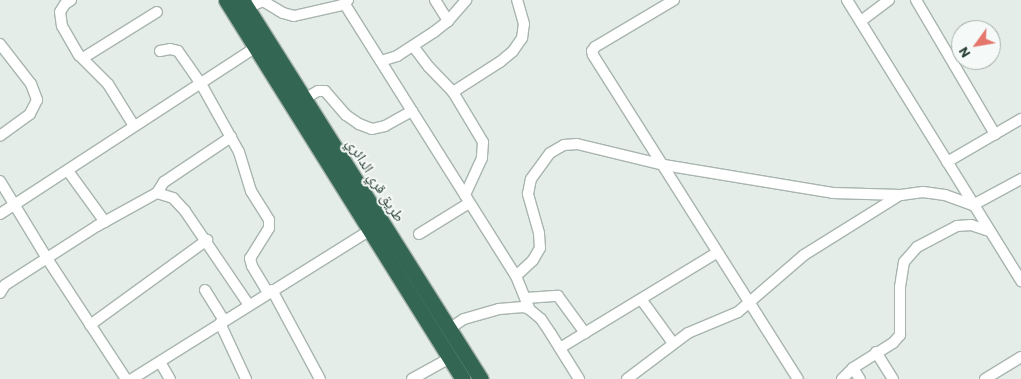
<!DOCTYPE html>
<meta charset="utf-8">
<style>
body{margin:0}
#map{position:relative;width:1021px;height:379px;overflow:hidden;background:#e5ede8;font-family:Barlow,"Noto Naskh Arabic",sans-serif}
div>[style]{position:absolute}
.roads{filter:drop-shadow(1px 0 #a8b5ae) drop-shadow(-1px 0 #a8b5ae) drop-shadow(0 1px #a8b5ae) drop-shadow(0 -1px #a8b5ae)}
.street>*{height:10px;margin:-5px;padding:0 5px;transform-origin:5px;border-radius:5px;background:#fff}
.highway>*{height:15px;margin:-7.5px;padding:0 7.5px;transform-origin:7.5px;border-radius:7.5px;background:#346654}
span{translate:-50% -50%;white-space:nowrap;text-align:center;line-height:1.15;-webkit-text-stroke:4px #f5f9f7;paint-order:stroke}
.street-label{font-size:15px;color:#263d33}
.north{position:absolute;left:951px;top:20px;width:50px;height:50px;box-sizing:border-box;background:#f5f9f7;border:1px solid #a2aea9;border-radius:50%;rotate:238deg;font-size:14px;font-weight:700;line-height:20px;text-align:center;color:#263d33}
.north::after{content:'';display:block;margin:auto;width:18px;height:22px;background:#e4766b;clip-path:polygon(50% 0,100% 100%,50% 72%,0 100%)}
</style>
<div id="map">
<div class="roads">
<div class="street">
<div style="left:71px;top:0;width:7px;rotate:146deg"></div>
<div style="left:65px;top:4px;width:9px;rotate:122deg"></div>
<div style="left:60px;top:12px;width:14px;rotate:82deg"></div>
<div style="left:62px;top:26px;width:34px;rotate:60deg"></div>
<div style="left:79px;top:55px;width:41px;rotate:45deg"></div>
<div style="left:108px;top:84px;width:49px;rotate:58.2deg"></div>
<div style="left:435px;top:0;width:25px;rotate:58deg"></div>
<div style="left:674px;top:0;width:92px;rotate:149.3deg"></div>
<div style="left:595px;top:47px;width:5px;rotate:127deg"></div>
<div style="left:592px;top:51px;width:4px;rotate:76deg"></div>
<div style="left:593px;top:55px;width:383px;rotate:57.7deg"></div>
<div style="left:847px;top:0;width:331px;rotate:58.2deg"></div>
<div style="left:916px;top:0;width:156px;rotate:59.5deg"></div>
<div style="left:344px;top:3px;width:323px;rotate:57.8deg"></div>
<div style="left:516px;top:276px;width:35px;rotate:68deg"></div>
<div style="left:247px;top:8px;width:17px;rotate:-24deg"></div>
<div style="left:263px;top:1px;width:23px;rotate:31deg"></div>
<div style="left:283px;top:13px;width:11px;rotate:15deg"></div>
<div style="left:294px;top:16px;width:49px;rotate:-12.9deg"></div>
<div style="left:342px;top:5px;width:8px;rotate:-40deg"></div>
<div style="left:861px;top:21px;width:35px;rotate:-37deg"></div>
<div style="left:0;top:44px;width:51px;rotate:52.2deg"></div>
<div style="left:31px;top:84px;width:17px;rotate:69deg"></div>
<div style="left:37px;top:100px;width:16px;rotate:117deg"></div>
<div style="left:30px;top:114px;width:37px;rotate:144deg"></div>
<div style="left:413px;top:46px;width:26px;rotate:53deg"></div>
<div style="left:429px;top:67px;width:35px;rotate:46deg"></div>
<div style="left:453px;top:92px;width:58px;rotate:59deg"></div>
<div style="left:483px;top:142px;width:16px;rotate:94deg"></div>
<div style="left:482px;top:158px;width:41px;rotate:114.7deg"></div>
<div style="left:160px;top:51px;width:10px;rotate:-11deg"></div>
<div style="left:170px;top:49px;width:8px;rotate:14deg"></div>
<div style="left:178px;top:51px;width:38px;rotate:55deg"></div>
<div style="left:200px;top:82px;width:80px;rotate:60.9deg"></div>
<div style="left:239px;top:152px;width:41px;rotate:72.9deg"></div>
<div style="left:251px;top:191px;width:34px;rotate:58deg"></div>
<div style="left:269px;top:220px;width:8px;rotate:90deg"></div>
<div style="left:269px;top:228px;width:36px;rotate:122deg"></div>
<div style="left:250px;top:258px;width:8px;rotate:76deg"></div>
<div style="left:252px;top:266px;width:31px;rotate:59deg"></div>
<div style="left:83px;top:58px;width:87px;rotate:-31.9deg"></div>
<div style="left:381px;top:61px;width:17px;rotate:-17deg"></div>
<div style="left:397px;top:56px;width:44px;rotate:-33deg"></div>
<div style="left:434px;top:32px;width:18px;rotate:-38deg"></div>
<div style="left:448px;top:21px;width:28px;rotate:-49deg"></div>
<div style="left:453px;top:92px;width:56px;rotate:-32.6deg"></div>
<div style="left:500px;top:62px;width:17px;rotate:-40deg"></div>
<div style="left:513px;top:51px;width:16px;rotate:-55deg"></div>
<div style="left:522px;top:38px;width:14px;rotate:-82deg"></div>
<div style="left:524px;top:24px;width:25px;rotate:-106deg"></div>
<div style="left:304px;top:99px;width:16px;rotate:-30deg"></div>
<div style="left:318px;top:91px;width:7px"></div>
<div style="left:325px;top:91px;width:32px;rotate:49deg"></div>
<div style="left:346px;top:115px;width:16px;rotate:35deg"></div>
<div style="left:359px;top:124px;width:14px;rotate:21deg"></div>
<div style="left:372px;top:129px;width:13px;rotate:-13deg"></div>
<div style="left:385px;top:126px;width:31px;rotate:-29deg"></div>
<div style="left:947px;top:162px;width:86px;rotate:-30.2deg"></div>
<div style="left:68px;top:171px;width:63px;rotate:54deg"></div>
<div style="left:0;top:181px;width:92px;rotate:58.7deg"></div>
<div style="left:48px;top:260px;width:142px;rotate:56.8deg"></div>
<div style="left:157px;top:193px;width:13px;rotate:-58deg"></div>
<div style="left:164px;top:182px;width:81px;rotate:-33.9deg"></div>
<div style="left:0;top:214px;width:306px;rotate:-33.1deg"></div>
<div style="left:419px;top:234px;width:59px;rotate:-31.8deg"></div>
<div style="left:516px;top:276px;width:23px;rotate:-43deg"></div>
<div style="left:533px;top:260px;width:14px;rotate:-60deg"></div>
<div style="left:540px;top:248px;width:15px;rotate:-94deg"></div>
<div style="left:539px;top:233px;width:41px;rotate:-105.8deg"></div>
<div style="left:528px;top:194px;width:15px;rotate:-79deg"></div>
<div style="left:531px;top:179px;width:32px;rotate:-54deg"></div>
<div style="left:550px;top:153px;width:16px;rotate:-30deg"></div>
<div style="left:564px;top:145px;width:13px;rotate:-4deg"></div>
<div style="left:577px;top:144px;width:89px;rotate:13.6deg"></div>
<div style="left:664px;top:165px;width:171px;rotate:9.4deg"></div>
<div style="left:833px;top:193px;width:68px;rotate:1.7deg"></div>
<div style="left:901px;top:195px;width:22px;rotate:-8deg"></div>
<div style="left:923px;top:192px;width:22px;rotate:8deg"></div>
<div style="left:945px;top:195px;width:30px;rotate:20deg"></div>
<div style="left:973px;top:205px;width:55px;rotate:-28.4deg"></div>
<div style="left:205px;top:290px;width:36px;rotate:58deg"></div>
<div style="left:272px;top:290px;width:101px;rotate:61.7deg"></div>
<div style="left:0;top:293px;width:9px;rotate:-58deg"></div>
<div style="left:5px;top:285px;width:109px;rotate:-32.7deg"></div>
<div style="left:97px;top:226px;width:68px;rotate:-28.8deg"></div>
<div style="left:157px;top:193px;width:17px;rotate:17deg"></div>
<div style="left:173px;top:198px;width:18px;rotate:47deg"></div>
<div style="left:185px;top:211px;width:114px;rotate:55.8deg"></div>
<div style="left:526px;top:298px;width:32px;rotate:-4deg"></div>
<div style="left:558px;top:296px;width:46px;rotate:53.9deg"></div>
<div style="left:641px;top:299px;width:54px;rotate:54deg"></div>
<div style="left:220px;top:323px;width:62px;rotate:65.1deg"></div>
<div style="left:90px;top:325px;width:145px;rotate:-36deg"></div>
<div style="left:449px;top:329px;width:18px;rotate:-34deg"></div>
<div style="left:464px;top:319px;width:36px;rotate:-16deg"></div>
<div style="left:499px;top:309px;width:24px;rotate:-5deg"></div>
<div style="left:523px;top:307px;width:6px;rotate:18deg"></div>
<div style="left:529px;top:309px;width:16px;rotate:40deg"></div>
<div style="left:541px;top:319px;width:18px;rotate:56deg"></div>
<div style="left:551px;top:334px;width:53px;rotate:58.1deg"></div>
<div style="left:560px;top:348px;width:183px;rotate:-31.3deg"></div>
<div style="left:876px;top:352px;width:32px;rotate:58deg"></div>
<div style="left:160px;top:362px;width:20px;rotate:60deg"></div>
<div style="left:853px;top:368px;width:13px;rotate:58deg"></div>
<div style="left:132px;top:379px;width:281px;rotate:-32deg"></div>
<div style="left:412px;top:379px;width:43px;rotate:-28.9deg"></div>
<div style="left:627px;top:379px;width:76px;rotate:-37deg"></div>
<div style="left:688px;top:333px;width:54px;rotate:-22.8deg"></div>
<div style="left:738px;top:312px;width:87px;rotate:-40.8deg"></div>
<div style="left:804px;top:255px;width:113px;rotate:-32deg"></div>
<div style="left:842px;top:379px;width:16px;rotate:-45deg"></div>
<div style="left:853px;top:368px;width:47px;rotate:-32deg"></div>
<div style="left:893px;top:343px;width:11px;rotate:-49deg"></div>
<div style="left:900px;top:335px;width:48px;rotate:-90deg"></div>
<div style="left:900px;top:287px;width:25px;rotate:-81deg"></div>
<div style="left:904px;top:262px;width:20px;rotate:-49deg"></div>
<div style="left:917px;top:247px;width:45px;rotate:-27.7deg"></div>
<div style="left:957px;top:226px;width:14px;rotate:-4deg"></div>
<div style="left:971px;top:225px;width:20px;rotate:18deg"></div>
<div style="left:985px;top:379px;width:42px;rotate:-31.4deg"></div>
</div>
<div class="highway">
<div style="left:226px;top:0;width:447px;rotate:58deg"></div>
<div style="left:242px;top:0;width:448px;rotate:57.8deg"></div>
</div>
</div>
<div class="street-label">
<span style="left:376px;top:180px;rotate:58deg">طريق قري الدائري</span>
</div>
<div class="north">N</div>
</div>
